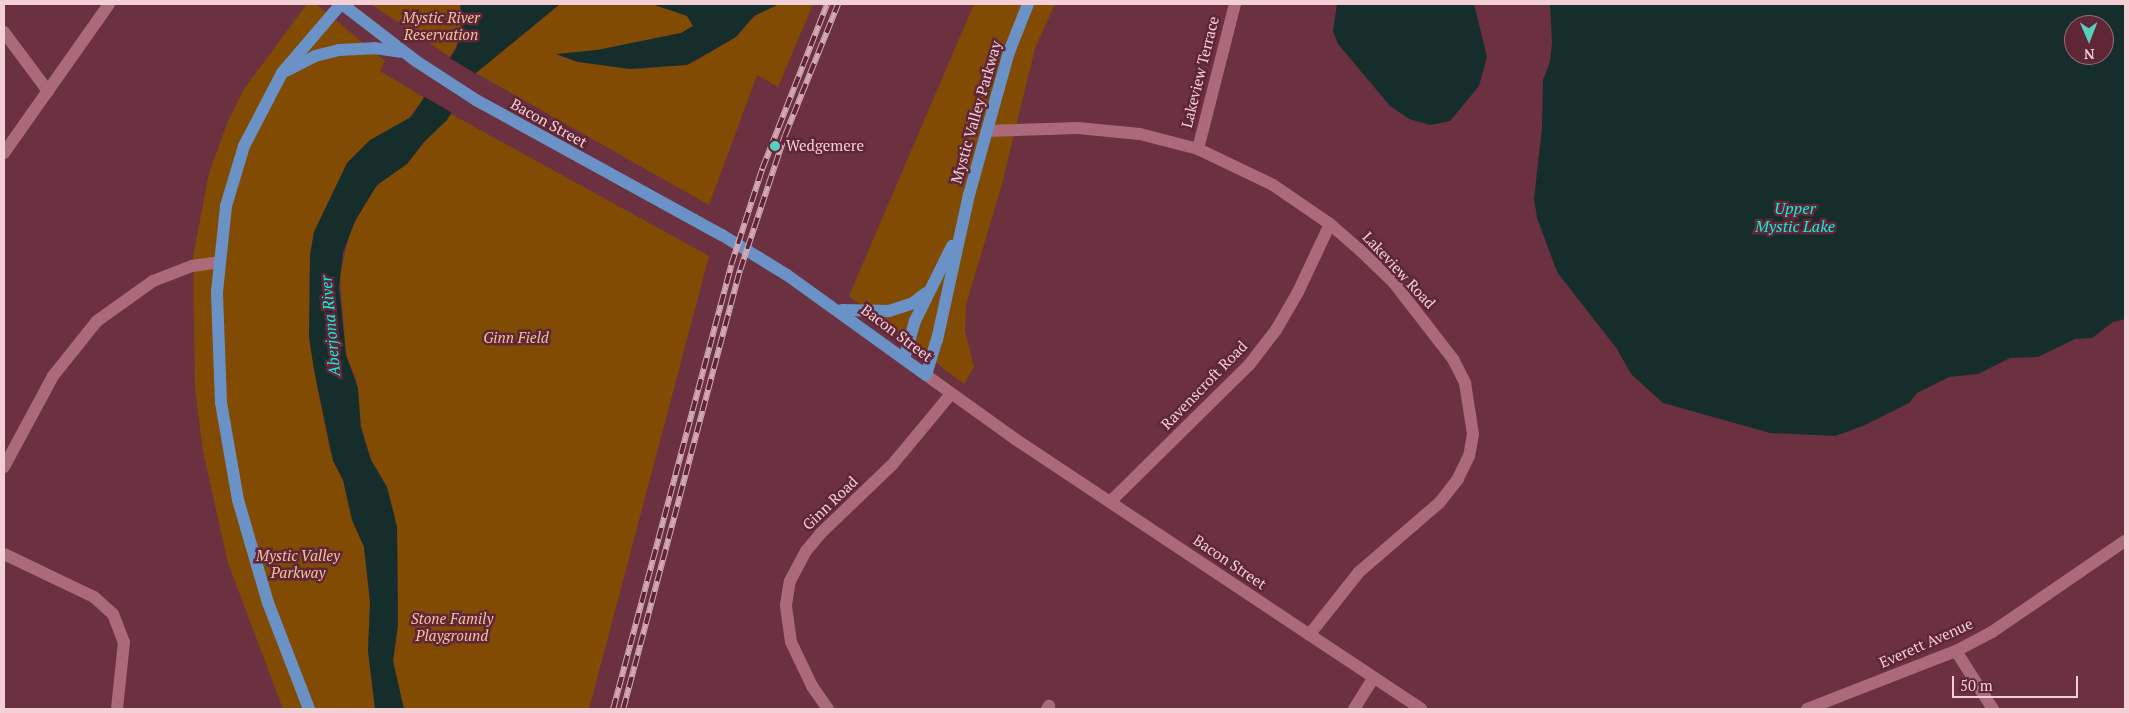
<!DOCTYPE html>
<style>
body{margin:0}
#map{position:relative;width:2129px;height:713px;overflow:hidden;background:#6b3141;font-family:"PT Serif",serif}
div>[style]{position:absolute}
.green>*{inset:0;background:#824b03}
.water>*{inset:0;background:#152e2b}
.pier>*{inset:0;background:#6b3141}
.minor>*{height:12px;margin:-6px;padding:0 6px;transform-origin:6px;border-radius:6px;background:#aa6a7a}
.major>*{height:12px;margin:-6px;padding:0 6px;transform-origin:6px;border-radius:6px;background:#6a92c7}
.rail>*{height:5.5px;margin-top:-2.75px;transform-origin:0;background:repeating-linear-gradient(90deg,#5f2637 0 11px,#d2a9b2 0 22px);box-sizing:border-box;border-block:1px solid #d2a9b2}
.dots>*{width:14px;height:14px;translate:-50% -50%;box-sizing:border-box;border:2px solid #5f2637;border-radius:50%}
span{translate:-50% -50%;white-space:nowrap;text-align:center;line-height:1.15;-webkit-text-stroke:5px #5f2637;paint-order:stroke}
.park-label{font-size:15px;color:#f2c49b;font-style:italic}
.street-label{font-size:15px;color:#f3cfd6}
.poi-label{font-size:15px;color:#f3cfd6}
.left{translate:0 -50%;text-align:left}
.water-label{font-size:16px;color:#0cf0db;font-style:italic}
.frame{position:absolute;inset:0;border:5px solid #f3cfd6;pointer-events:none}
.north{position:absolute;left:2064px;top:15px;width:50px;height:50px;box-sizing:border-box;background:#5f2637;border:1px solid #9a6a77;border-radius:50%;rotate:179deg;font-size:14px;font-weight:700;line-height:20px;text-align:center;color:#f3cfd6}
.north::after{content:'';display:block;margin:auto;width:18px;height:22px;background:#59cebf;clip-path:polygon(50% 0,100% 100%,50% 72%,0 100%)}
.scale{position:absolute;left:1952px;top:676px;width:126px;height:22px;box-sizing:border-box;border:2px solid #f3cfd6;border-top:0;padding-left:6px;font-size:15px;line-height:18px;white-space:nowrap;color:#f3cfd6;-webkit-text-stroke:4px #5f2637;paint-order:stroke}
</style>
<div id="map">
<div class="green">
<div style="clip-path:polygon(307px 4px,316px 4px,385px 61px,380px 71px,425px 98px,404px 123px,370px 141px,347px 163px,314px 232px,310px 255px,309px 337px,314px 370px,330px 451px,343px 480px,352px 520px,364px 547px,370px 602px,368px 651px,375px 709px,283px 709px,228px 563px,203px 451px,195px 388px,193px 257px,209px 173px,229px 119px,244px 89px)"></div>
<div style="clip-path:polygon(371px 4px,460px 4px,462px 35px,450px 57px)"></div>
<div style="clip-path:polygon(560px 4px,652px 4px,688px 16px,693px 26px,681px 33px,597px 50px,557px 55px,578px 62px,639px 69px,694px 62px,736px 37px,750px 20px,761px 12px,779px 4px,813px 4px,778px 87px,757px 75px,709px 205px,476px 73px)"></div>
<div style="clip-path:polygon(974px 4px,1055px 4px,1035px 48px,1002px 184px,966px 305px,965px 331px,974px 367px,964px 384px,849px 296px)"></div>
<div style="clip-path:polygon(451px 114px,709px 256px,589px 709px,404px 709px,402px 703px,393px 661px,398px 625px,397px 527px,387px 487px,371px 460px,359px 419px,356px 379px,346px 355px,340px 276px,350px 231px,371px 193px,383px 180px,407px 164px,424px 142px)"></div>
</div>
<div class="water">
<div style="clip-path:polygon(460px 4px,560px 4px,476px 73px,447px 120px,424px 142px,407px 164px,377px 185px,355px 221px,343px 253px,339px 287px,346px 355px,358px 388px,361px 428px,371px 460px,387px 487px,397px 527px,398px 625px,393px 661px,404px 709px,375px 709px,368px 651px,370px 602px,364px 547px,352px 520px,343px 480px,333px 461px,314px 370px,309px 337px,310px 255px,314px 232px,347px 163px,370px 140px,411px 117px,456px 49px,463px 26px)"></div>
<div style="clip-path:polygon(652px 4px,779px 4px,754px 16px,736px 37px,687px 65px,630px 69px,578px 62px,556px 54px,597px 50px,681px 33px,693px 26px,687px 16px)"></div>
<div style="clip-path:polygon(1337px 4px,1474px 4px,1487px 57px,1479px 86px,1450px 121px,1430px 125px,1409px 119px,1390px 106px,1338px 44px,1333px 31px)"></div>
<div style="clip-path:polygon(evenodd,1550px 4px,2125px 4px,2125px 319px,2113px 322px,2092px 338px,2075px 339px,2038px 357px,2010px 358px,1978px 374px,1949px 377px,1917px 393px,1909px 403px,1863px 426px,1835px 436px,1770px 433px,1663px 403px,1631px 374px,1617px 349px,1557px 272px,1537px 218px,1534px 198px,1542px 128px,1543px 80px,1550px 61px,1552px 43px,1550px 4px,2074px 25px,2104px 25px,2104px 55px,2074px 55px,2074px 25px)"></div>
</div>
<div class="pier">
<div style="clip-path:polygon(448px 57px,478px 75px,454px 114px,423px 96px)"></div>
</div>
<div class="minor">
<div style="left:4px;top:32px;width:74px;rotate:53.3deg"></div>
<div style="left:987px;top:131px;width:91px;rotate:-1.9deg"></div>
<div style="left:1078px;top:128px;width:62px;rotate:5.5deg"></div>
<div style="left:1140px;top:134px;width:60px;rotate:14.5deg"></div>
<div style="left:1198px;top:149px;width:83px;rotate:25.6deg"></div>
<div style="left:1273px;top:185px;width:69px;rotate:34.4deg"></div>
<div style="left:1330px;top:224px;width:41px;rotate:41.1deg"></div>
<div style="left:1361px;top:251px;width:46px;rotate:44.1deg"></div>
<div style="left:1394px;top:283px;width:96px;rotate:52.2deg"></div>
<div style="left:1453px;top:359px;width:27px;rotate:63deg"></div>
<div style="left:1465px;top:383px;width:52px;rotate:81.1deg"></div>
<div style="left:1473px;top:434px;width:22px;rotate:100deg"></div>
<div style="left:1469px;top:456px;width:25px;rotate:116deg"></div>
<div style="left:1458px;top:479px;width:31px;rotate:128deg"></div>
<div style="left:1439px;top:503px;width:106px;rotate:139.2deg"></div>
<div style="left:1359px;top:572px;width:80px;rotate:128.4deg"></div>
<div style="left:1198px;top:149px;width:150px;rotate:-75.7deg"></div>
<div style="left:4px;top:153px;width:182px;rotate:-54.8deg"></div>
<div style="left:926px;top:375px;width:110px;rotate:35.7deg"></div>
<div style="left:1015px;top:439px;width:488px;rotate:33.6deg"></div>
<div style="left:4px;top:467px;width:103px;rotate:-61.7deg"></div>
<div style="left:53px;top:376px;width:70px;rotate:-51.3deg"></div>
<div style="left:97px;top:321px;width:69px;rotate:-35.5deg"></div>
<div style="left:153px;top:281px;width:42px;rotate:-21deg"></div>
<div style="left:192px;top:266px;width:27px;rotate:-8deg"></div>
<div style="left:1110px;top:502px;width:195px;rotate:-44.6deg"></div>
<div style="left:1249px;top:365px;width:44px;rotate:-52.4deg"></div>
<div style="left:1276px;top:330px;width:44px;rotate:-59.9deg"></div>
<div style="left:1298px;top:292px;width:75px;rotate:-64.8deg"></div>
<div style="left:4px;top:554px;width:100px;rotate:25.5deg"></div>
<div style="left:94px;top:597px;width:25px;rotate:42deg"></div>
<div style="left:113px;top:614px;width:30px;rotate:69deg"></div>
<div style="left:124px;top:642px;width:67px;rotate:96deg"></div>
<div style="left:1956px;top:651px;width:69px;rotate:57.5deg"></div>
<div style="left:828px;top:709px;width:28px;rotate:-125deg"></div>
<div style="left:812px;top:686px;width:49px;rotate:-115.5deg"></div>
<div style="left:791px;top:642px;width:37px;rotate:-98deg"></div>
<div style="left:786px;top:605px;width:24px;rotate:-81deg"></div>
<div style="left:790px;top:581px;width:34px;rotate:-62deg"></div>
<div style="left:806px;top:551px;width:23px;rotate:-50deg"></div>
<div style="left:821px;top:533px;width:98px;rotate:-43.8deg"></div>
<div style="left:892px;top:465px;width:92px;rotate:-50.3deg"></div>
<div style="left:1047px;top:709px;width:4px;rotate:-56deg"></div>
<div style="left:1354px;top:709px;width:36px;rotate:-58deg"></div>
<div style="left:1807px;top:709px;width:160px;rotate:-21.3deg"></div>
<div style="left:1956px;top:651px;width:41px;rotate:-27.8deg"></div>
<div style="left:1992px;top:632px;width:161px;rotate:-34.4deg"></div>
</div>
<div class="major">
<div style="left:342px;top:4px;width:93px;rotate:37.6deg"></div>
<div style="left:416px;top:61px;width:72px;rotate:33deg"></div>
<div style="left:476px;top:100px;width:281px;rotate:28.8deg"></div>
<div style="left:722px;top:235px;width:76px;rotate:31.6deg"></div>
<div style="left:787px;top:275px;width:171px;rotate:35.7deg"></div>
<div style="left:926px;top:375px;width:37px;rotate:-73deg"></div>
<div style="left:937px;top:340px;width:148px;rotate:-77.6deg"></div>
<div style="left:969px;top:195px;width:148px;rotate:-74.4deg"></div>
<div style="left:1009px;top:52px;width:52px;rotate:-68.4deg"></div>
<div style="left:286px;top:71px;width:33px;rotate:-27deg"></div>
<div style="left:315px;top:56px;width:25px;rotate:-14deg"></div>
<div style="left:339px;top:50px;width:35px;rotate:-3deg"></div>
<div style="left:374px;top:48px;width:27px;rotate:8deg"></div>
<div style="left:842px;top:310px;width:47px;rotate:1.2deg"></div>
<div style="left:889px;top:311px;width:25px;rotate:-18deg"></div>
<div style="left:913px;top:303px;width:16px;rotate:-38deg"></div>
<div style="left:904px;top:359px;width:40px;rotate:-74deg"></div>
<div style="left:915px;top:321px;width:84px;rotate:-63.7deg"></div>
<div style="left:309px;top:709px;width:114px;rotate:-111.1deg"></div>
<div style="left:268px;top:603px;width:107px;rotate:-106.2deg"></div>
<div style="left:238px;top:500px;width:98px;rotate:-99.9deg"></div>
<div style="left:221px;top:403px;width:111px;rotate:-92.1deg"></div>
<div style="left:217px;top:292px;width:86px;rotate:-84deg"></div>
<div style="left:226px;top:206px;width:63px;rotate:-73.3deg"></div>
<div style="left:244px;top:146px;width:82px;rotate:-62.5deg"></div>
<div style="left:282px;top:73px;width:91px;rotate:-49.5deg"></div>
</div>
<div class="rail">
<div style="left:613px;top:709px;width:459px;rotate:-75.1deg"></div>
<div style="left:731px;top:265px;width:101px;rotate:-72.1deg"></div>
<div style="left:762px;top:169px;width:177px;rotate:-68.5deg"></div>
<div style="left:623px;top:709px;width:454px;rotate:-75.1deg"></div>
<div style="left:740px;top:270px;width:142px;rotate:-71.6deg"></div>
<div style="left:785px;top:135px;width:141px;rotate:-68deg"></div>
</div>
<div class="dots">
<div style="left:775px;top:146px;background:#59cebf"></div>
</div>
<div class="park-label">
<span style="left:441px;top:26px">Mystic River<br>Reservation</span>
<span style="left:516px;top:338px">Ginn Field</span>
<span style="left:298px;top:564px">Mystic Valley<br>Parkway</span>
<span style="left:452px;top:627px">Stone Family<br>Playground</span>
</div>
<div class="street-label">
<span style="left:1200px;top:72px;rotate:-76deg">Lakeview Terrace</span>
<span style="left:976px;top:112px;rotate:-74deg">Mystic Valley Parkway</span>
<span style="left:549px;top:123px;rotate:29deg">Bacon Street</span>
<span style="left:1399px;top:270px;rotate:47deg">Lakeview Road</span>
<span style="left:897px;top:333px;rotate:37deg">Bacon Street</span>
<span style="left:1204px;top:385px;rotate:-46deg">Ravenscroft Road</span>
<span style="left:830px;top:503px;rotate:-44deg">Ginn Road</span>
<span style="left:1230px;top:562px;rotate:34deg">Bacon Street</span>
<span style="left:1926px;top:643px;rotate:-24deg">Everett Avenue</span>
</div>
<div class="poi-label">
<span class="left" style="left:786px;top:146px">Wedgemere</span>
</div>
<div class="water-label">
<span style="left:1795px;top:217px">Upper<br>Mystic Lake</span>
<span style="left:330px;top:326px;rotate:-95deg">Aberjona River</span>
</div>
<div class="frame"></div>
<div class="north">N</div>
<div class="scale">50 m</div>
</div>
